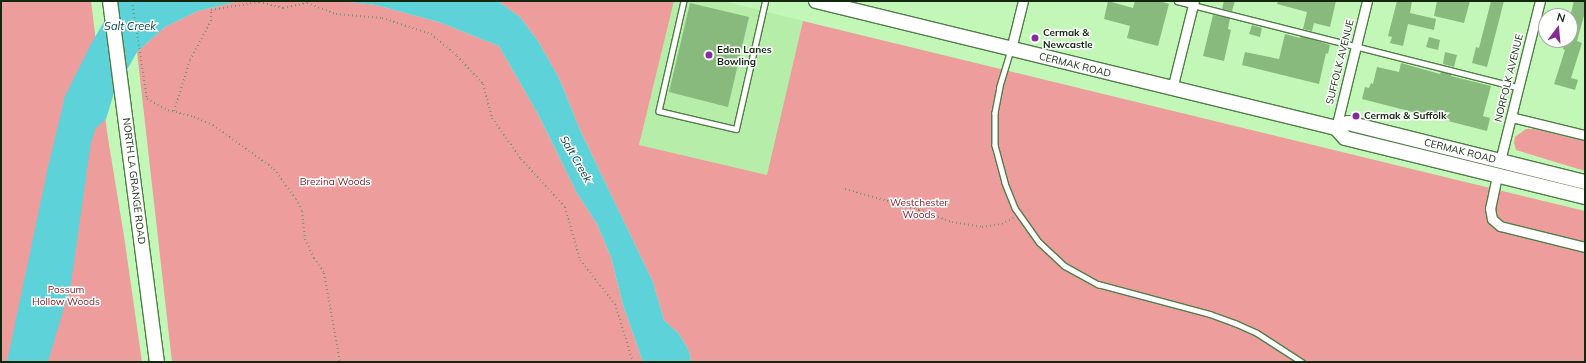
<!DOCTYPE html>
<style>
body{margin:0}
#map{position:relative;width:1586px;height:363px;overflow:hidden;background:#c3f7b8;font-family:Mulish,sans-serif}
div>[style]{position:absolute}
.built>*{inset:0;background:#b5eda9}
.green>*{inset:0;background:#ed9d9c}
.water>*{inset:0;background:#5dd2d8}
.building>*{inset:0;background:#88ba7e}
.path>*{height:2px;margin-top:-1px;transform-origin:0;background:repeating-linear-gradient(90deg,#74996c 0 1px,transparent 0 4px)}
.roads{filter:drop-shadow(1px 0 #4f7e45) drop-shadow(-1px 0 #4f7e45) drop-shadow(0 1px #4f7e45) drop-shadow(0 -1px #4f7e45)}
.lane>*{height:4.5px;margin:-2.25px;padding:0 2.25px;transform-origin:2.25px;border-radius:2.25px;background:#fff}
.street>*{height:9px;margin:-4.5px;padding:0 4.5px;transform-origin:4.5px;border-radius:4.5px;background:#fff}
.primary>*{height:14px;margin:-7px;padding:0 7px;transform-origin:7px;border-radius:7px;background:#fff}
.dots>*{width:11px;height:11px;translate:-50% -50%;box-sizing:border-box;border:2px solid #fff;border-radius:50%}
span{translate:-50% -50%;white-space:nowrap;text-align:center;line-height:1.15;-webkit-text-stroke:3px #fff;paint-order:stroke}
.poi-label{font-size:10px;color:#13270f;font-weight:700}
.left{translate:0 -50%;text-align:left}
.street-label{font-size:10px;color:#13270f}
.park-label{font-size:10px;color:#801a26}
.water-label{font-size:11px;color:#00393b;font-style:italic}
.frame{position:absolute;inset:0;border:2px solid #13270f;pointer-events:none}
.north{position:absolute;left:1538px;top:8px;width:40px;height:40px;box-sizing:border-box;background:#fff;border:1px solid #a1a99f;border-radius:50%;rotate:16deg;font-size:11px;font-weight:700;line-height:16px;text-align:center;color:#13270f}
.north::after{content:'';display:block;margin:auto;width:14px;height:18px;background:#862c99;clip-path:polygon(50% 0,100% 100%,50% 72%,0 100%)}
</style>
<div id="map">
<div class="built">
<div style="clip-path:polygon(674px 1px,723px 1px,803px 21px,768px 175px,639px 145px)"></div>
</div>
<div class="green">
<div style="clip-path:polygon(1px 1px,91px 1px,107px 132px,124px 236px,142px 362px,1px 362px)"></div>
<div style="clip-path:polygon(239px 1px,341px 1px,376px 5px,439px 22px,499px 46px,538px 114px,577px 193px,597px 224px,611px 257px,623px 305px,643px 362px,172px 362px,137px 52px,165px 27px,198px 11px)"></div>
<div style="clip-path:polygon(498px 1px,674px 1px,639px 145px,767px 175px,803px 21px,1585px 211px,1585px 362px,691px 362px,689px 351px,679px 334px,664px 320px,653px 282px,580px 130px,559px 78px,538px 41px,520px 17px)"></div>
<div style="clip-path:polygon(1526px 129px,1534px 129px,1585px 141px,1585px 171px,1516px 150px,1514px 143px,1515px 137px)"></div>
</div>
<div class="water">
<div style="clip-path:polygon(119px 1px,239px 1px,198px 11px,165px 27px,137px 52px,114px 93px,106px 119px,96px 128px,91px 142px,71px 284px,48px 362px,7px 362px,47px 172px,65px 96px,91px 44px,109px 13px)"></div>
<div style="clip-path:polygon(341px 1px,498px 1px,520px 17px,538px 41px,559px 78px,580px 130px,653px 282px,664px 320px,679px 334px,689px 351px,691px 362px,643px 362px,623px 305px,611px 257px,597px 224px,577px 193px,538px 114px,499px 46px,439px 22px,376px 5px)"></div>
</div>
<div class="building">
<div style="clip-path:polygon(1108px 1px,1133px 8px,1135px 1px,1159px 1px,1169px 4px,1158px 46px,1127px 38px,1130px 26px,1104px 19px)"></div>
<div style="clip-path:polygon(1224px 1px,1235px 1px,1232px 11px,1222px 9px)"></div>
<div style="clip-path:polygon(1278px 1px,1336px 1px,1330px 27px,1314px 23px,1312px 31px,1303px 29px,1307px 12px,1277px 4px)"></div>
<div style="clip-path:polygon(1397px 1px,1412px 1px,1410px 13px,1436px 19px,1434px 30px,1408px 24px,1403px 46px,1390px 43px,1392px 37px,1388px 36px)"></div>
<div style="clip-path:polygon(1437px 1px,1470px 1px,1464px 23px,1434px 16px)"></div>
<div style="clip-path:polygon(1491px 1px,1504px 1px,1487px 67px,1472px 63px,1476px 47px,1479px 48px)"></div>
<div style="clip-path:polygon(1574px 1px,1585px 1px,1585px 12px,1577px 41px,1582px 43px,1571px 78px,1578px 80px,1575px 90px,1554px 84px,1565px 50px,1563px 49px,1566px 40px,1570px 40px,1570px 17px)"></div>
<div style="clip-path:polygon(690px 3px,749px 17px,728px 107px,669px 92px)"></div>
<div style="clip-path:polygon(1213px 15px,1230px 18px,1228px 29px,1231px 30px,1224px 61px,1203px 56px)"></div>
<div style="clip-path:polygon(1252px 25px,1262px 28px,1260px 37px,1249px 34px)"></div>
<div style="clip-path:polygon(1285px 34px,1300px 38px,1301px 36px,1330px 45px,1328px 54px,1326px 53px,1319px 84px,1242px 65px,1245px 52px,1279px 59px)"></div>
<div style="clip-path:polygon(1429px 37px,1440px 40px,1438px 50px,1426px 47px)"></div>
<div style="clip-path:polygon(1445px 52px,1457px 55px,1454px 67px,1443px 64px)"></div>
<div style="clip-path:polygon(1401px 63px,1440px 74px,1441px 71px,1452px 74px,1451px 76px,1491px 86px,1483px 116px,1490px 118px,1487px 131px,1362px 99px,1365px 87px,1369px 88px,1371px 83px,1373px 84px,1377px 67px,1399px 72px)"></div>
</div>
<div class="path">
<div style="left:132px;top:1px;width:99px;rotate:81.3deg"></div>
<div style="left:147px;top:99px;width:24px;rotate:28deg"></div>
<div style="left:168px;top:110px;width:27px;rotate:15deg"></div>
<div style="left:194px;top:117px;width:21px;rotate:23deg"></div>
<div style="left:213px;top:125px;width:75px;rotate:35.8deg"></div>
<div style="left:274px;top:169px;width:37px;rotate:54deg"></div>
<div style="left:296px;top:199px;width:13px;rotate:63deg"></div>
<div style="left:302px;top:211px;width:28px;rotate:84deg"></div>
<div style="left:305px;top:239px;width:21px;rotate:65deg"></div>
<div style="left:314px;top:258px;width:18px;rotate:56deg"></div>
<div style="left:324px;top:273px;width:90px;rotate:79.8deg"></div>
<div style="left:174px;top:111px;width:53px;rotate:-72.6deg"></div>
<div style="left:190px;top:60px;width:44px;rotate:-61.7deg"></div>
<div style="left:211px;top:21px;width:11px;rotate:-90deg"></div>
<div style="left:211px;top:10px;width:49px;rotate:-9.5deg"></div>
<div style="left:259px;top:2px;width:25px;rotate:14deg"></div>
<div style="left:283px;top:8px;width:25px;rotate:-12deg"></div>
<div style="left:307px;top:3px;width:31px;rotate:21deg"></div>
<div style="left:336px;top:14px;width:46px;rotate:5deg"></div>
<div style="left:382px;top:18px;width:52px;rotate:18.1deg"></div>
<div style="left:431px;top:34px;width:34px;rotate:40deg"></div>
<div style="left:457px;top:56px;width:38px;rotate:47deg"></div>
<div style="left:483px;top:84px;width:35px;rotate:75deg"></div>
<div style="left:492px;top:118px;width:50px;rotate:54.7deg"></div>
<div style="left:521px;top:159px;width:65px;rotate:47.5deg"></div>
<div style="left:565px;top:207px;width:55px;rotate:74.2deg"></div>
<div style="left:580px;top:260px;width:56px;rotate:51.5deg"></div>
<div style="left:615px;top:304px;width:61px;rotate:72.8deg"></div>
<div style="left:845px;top:189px;width:77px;rotate:15.8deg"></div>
<div style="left:919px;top:210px;width:35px;rotate:20deg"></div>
<div style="left:952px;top:222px;width:30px;rotate:9deg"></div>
<div style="left:982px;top:227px;width:20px;rotate:-9deg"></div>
<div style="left:1002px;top:224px;width:13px;rotate:-29deg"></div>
</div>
<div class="roads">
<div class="lane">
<div style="left:684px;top:1px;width:113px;rotate:102.8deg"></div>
<div style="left:659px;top:111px;width:79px;rotate:13.2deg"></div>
<div style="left:736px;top:129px;width:131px;rotate:-77.2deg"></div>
<div style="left:1177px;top:1px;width:352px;rotate:14.2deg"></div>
<div style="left:1011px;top:50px;width:39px;rotate:107deg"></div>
<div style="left:1000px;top:87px;width:26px;rotate:101deg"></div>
<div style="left:995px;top:113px;width:32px;rotate:90deg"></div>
<div style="left:995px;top:145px;width:39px;rotate:75deg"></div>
<div style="left:1005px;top:183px;width:27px;rotate:68deg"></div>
<div style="left:1015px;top:208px;width:42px;rotate:54.8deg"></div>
<div style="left:1039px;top:242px;width:35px;rotate:43deg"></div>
<div style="left:1065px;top:266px;width:38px;rotate:29deg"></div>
<div style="left:1098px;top:284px;width:116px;rotate:15deg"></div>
<div style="left:1210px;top:314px;width:27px;rotate:20deg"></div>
<div style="left:1235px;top:323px;width:24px;rotate:24deg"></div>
<div style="left:1257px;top:333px;width:54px;rotate:32.8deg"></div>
</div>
<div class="street">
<div style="left:1011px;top:49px;width:49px;rotate:-76deg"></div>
<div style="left:1172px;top:89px;width:91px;rotate:-76deg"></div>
<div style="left:1511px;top:117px;width:76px;rotate:13.7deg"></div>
<div style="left:1336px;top:128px;width:131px;rotate:-76.3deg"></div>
<div style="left:1500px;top:161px;width:165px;rotate:-76deg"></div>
<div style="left:1497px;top:176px;width:33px;rotate:102deg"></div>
<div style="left:1490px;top:208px;width:11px;rotate:80deg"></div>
<div style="left:1492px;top:219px;width:11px;rotate:41deg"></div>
<div style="left:1500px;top:226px;width:88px;rotate:13.9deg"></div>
</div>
<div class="primary">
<div style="left:110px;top:1px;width:364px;rotate:82.6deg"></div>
<div style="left:816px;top:1px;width:535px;rotate:13.72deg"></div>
<div style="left:1336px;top:128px;width:13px;rotate:48deg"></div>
<div style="left:1345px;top:138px;width:247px;rotate:13.8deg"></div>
<div style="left:1336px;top:128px;width:13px;rotate:-23deg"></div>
<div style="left:1348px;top:123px;width:244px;rotate:14deg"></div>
</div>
</div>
<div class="dots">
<div style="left:1035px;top:38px;background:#862c99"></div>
<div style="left:709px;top:55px;background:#862c99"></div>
<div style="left:1356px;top:116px;background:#862c99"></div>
</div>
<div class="poi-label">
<span class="left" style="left:1043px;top:38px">Cermak &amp;<br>Newcastle</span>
<span class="left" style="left:717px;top:55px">Eden Lanes<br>Bowling</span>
<span class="left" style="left:1364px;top:116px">Cermak &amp; Suffolk</span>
</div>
<div class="street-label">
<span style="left:1340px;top:62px;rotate:-76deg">SUFFOLK AVENUE</span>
<span style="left:1075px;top:65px;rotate:14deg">CERMAK ROAD</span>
<span style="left:1509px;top:78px;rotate:-76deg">NORFOLK AVENUE</span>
<span style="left:1460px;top:151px;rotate:14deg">CERMAK ROAD</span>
<span style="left:134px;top:181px;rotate:83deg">NORTH LA GRANGE ROAD</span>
</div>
<div class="park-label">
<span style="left:335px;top:182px">Brezina Woods</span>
<span style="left:919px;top:208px">Westchester<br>Woods</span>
<span style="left:66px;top:295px">Possum<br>Hollow Woods</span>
</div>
<div class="water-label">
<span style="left:130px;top:26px">Salt Creek</span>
<span style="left:576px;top:159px;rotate:60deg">Salt Creek</span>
</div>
<div class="frame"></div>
<div class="north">N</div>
</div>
